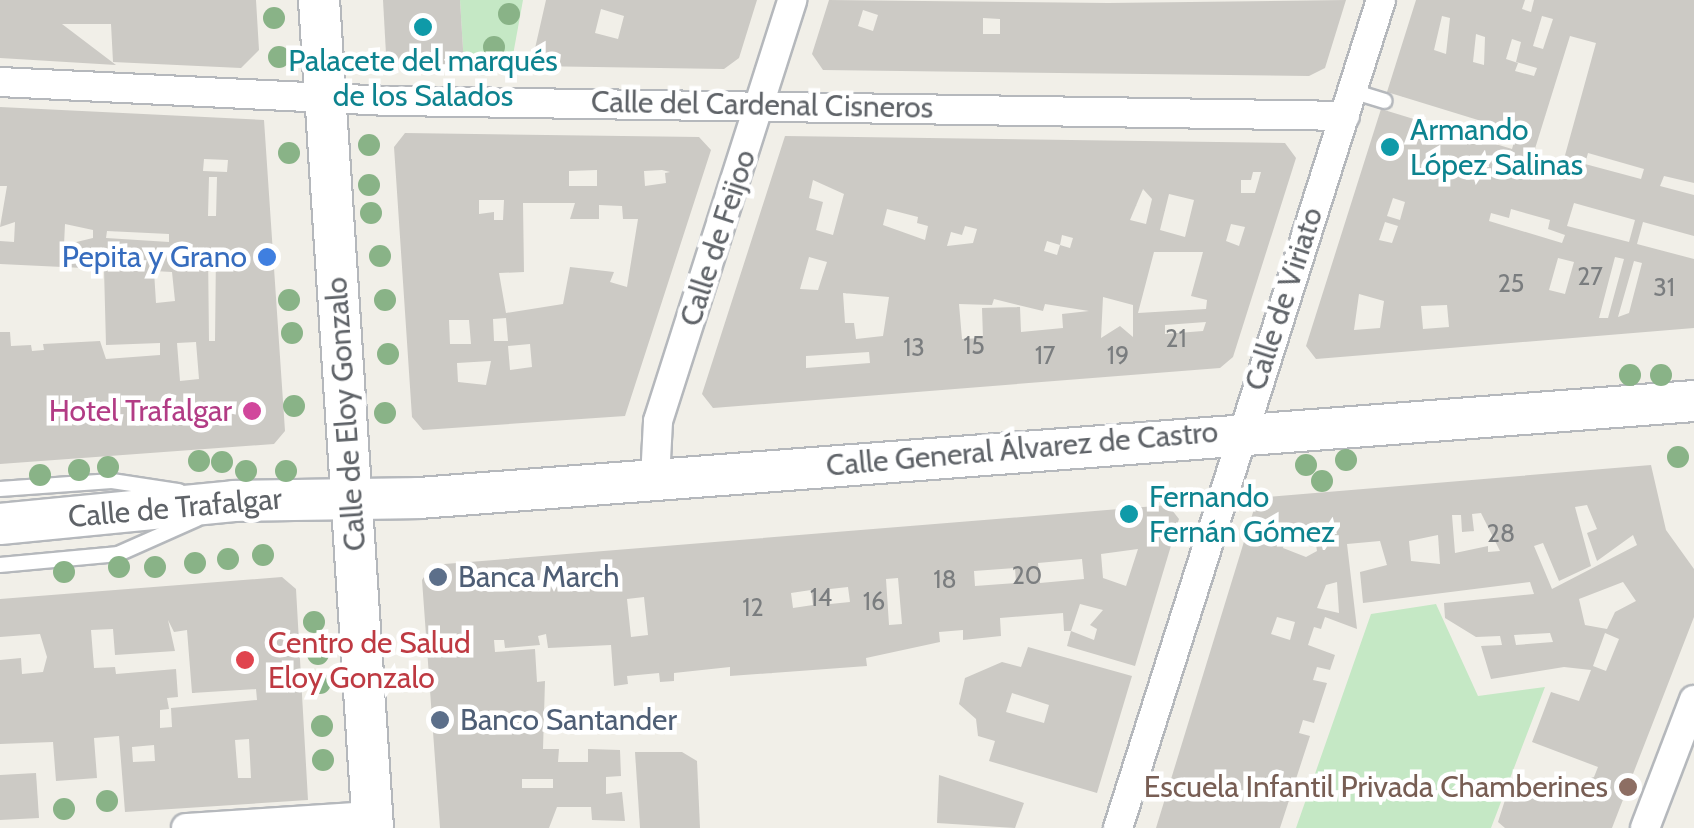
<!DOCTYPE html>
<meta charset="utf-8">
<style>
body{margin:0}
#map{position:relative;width:1694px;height:828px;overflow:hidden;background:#f1efe8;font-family:Cabin,sans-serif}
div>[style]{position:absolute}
.green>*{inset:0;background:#c5e8c5}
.building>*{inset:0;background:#cccac5}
.roads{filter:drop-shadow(2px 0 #b5b8bc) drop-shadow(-2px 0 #b5b8bc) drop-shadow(0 2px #b5b8bc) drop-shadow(0 -2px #b5b8bc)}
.lane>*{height:14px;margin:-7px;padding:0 7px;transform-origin:7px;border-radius:7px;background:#fff}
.street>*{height:28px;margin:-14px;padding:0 14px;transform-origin:14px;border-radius:14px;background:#fff}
.secondary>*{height:40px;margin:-20px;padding:0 20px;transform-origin:20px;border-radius:20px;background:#fff}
.trees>*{width:22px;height:22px;margin:-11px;border-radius:50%;background:#89b387}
.dots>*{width:28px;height:28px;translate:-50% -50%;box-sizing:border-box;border:5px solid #fff;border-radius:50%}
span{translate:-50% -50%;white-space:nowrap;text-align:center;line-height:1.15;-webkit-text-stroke:9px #fff;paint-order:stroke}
.number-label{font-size:25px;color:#7a7d7f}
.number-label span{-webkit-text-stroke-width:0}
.culture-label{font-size:30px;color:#0d838f}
.left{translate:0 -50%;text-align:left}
.street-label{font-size:30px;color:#5f6368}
.shop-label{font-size:30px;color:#366cbe}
.right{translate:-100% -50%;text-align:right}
.hotel-label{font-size:30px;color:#b23c85}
.service-label{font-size:30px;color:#4e5e75}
.health-label{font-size:30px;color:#be3a42}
.education-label{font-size:30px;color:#785e54}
</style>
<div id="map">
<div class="green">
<div style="clip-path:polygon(460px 0,523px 0,511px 66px,464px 66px)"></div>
<div style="clip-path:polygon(1436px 604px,1478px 696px,1545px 687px,1491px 828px,1296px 828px,1371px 614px)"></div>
</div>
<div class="building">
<div style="clip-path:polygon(0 0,256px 0,259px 50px,241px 68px,113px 62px,111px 24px,62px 24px,116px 65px,0 58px)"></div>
<div style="clip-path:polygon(383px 0,460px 0,464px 66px,398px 65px,386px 54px)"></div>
<div style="clip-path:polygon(evenodd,546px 0,757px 0,739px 58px,724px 69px,531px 66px,546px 0,601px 9px,624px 16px,618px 39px,595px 33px,601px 9px)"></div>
<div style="clip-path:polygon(evenodd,829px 0,1108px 3px,1346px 0,1325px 68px,1309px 76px,823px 70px,812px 54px,829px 0,863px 10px,878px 15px,873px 31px,858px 26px,863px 10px,829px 0,983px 18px,1000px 19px,1000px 34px,983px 34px,983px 18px)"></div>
<div style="clip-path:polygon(evenodd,1416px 0,1525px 0,1522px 9px,1531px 12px,1534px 0,1694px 0,1694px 183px,1664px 176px,1660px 186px,1694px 195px,1694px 236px,1643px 222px,1637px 244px,1694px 259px,1694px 328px,1316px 359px,1306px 346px,1381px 109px,1512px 149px,1517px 132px,1387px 92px,1416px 0,1442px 16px,1450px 18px,1446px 54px,1434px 50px,1442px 16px,1416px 0,1542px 16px,1553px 19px,1543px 49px,1533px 46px,1542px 16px,1416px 0,1476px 34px,1485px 37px,1484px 65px,1473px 62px,1476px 34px,1416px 0,1570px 36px,1596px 43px,1559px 177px,1529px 168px,1570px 36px,1416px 0,1512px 39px,1521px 42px,1516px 62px,1537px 68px,1534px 76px,1515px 71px,1518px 63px,1506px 59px,1512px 39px,1416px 0,1588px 153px,1644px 169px,1641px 179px,1585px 164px,1588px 153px,1416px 0,1393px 198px,1405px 202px,1400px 220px,1387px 216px,1393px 198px,1416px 0,1574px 203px,1635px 220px,1629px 242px,1567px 226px,1574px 203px,1416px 0,1511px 209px,1550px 220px,1548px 229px,1565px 235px,1562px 243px,1489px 221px,1491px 213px,1509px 218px,1511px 209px,1416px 0,1385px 222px,1398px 226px,1392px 243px,1379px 240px,1385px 222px,1416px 0,1615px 257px,1624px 259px,1608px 318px,1599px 318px,1615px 257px,1416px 0,1558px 258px,1574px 262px,1565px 294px,1549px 290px,1558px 258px,1416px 0,1634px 261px,1642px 263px,1629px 313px,1618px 317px,1634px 261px,1416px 0,1359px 294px,1384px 301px,1380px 328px,1354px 330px,1359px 294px,1416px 0,1447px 305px,1449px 327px,1423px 329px,1421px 306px,1447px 305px)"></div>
<div style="clip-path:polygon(evenodd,0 107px,264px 120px,285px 431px,274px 444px,0 464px,0 332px,10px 332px,11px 346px,31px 345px,32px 351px,44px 350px,43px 344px,100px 341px,106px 359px,160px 355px,160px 343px,106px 345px,104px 269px,0 264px,0 241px,14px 242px,15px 222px,0 227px,7px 186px,0 186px,0 107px,204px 159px,228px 160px,227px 172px,203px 171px,204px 159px,0 107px,209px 177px,217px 177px,216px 216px,208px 216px,209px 177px,0 107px,65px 224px,93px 230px,93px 238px,64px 245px,65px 224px,0 107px,107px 231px,169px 234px,169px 242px,106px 238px,107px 231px,0 107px,208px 250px,216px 251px,215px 341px,209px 341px,208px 250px,0 107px,154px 271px,172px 272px,175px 301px,156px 303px,154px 271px,0 107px,196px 342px,199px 379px,180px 381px,177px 343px,196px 342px)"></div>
<div style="clip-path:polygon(evenodd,405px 133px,699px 137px,711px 150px,625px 416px,423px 430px,412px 417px,394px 147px,405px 133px,597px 170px,597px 186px,569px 186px,569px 171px,597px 170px,405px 133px,644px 171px,662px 170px,670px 172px,665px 173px,666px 183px,645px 186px,644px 171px,405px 133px,479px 200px,504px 200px,503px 220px,494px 220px,494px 212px,479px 214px,479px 200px,405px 133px,523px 203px,575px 203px,570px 219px,599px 219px,599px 205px,622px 206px,623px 219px,638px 219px,627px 287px,610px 282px,614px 272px,570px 267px,563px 304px,506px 313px,499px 273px,524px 272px,523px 203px,405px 133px,506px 318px,508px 341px,494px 341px,493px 319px,506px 318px,405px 133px,449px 320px,469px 320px,471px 344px,450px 344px,449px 320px,405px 133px,530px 344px,532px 367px,510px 370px,508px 346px,530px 344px,405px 133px,491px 361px,486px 385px,458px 382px,457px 363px,491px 361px)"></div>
<div style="clip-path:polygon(evenodd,785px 136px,1285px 143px,1296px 158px,1233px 357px,1220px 368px,713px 408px,702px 394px,785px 136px,1253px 172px,1261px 172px,1255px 193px,1241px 193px,1241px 180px,1251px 180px,1253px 172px,785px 136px,813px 180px,844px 194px,833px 235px,816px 230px,823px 202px,809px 198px,813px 180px,785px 136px,1143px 189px,1152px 199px,1146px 224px,1130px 220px,1143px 189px,785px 136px,1169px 194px,1194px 200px,1185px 237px,1160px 230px,1169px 194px,785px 136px,887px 209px,918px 217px,917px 223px,928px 226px,925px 240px,883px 225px,887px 209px,785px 136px,1231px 224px,1245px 227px,1239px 246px,1226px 241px,1231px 224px,785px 136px,965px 226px,977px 229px,973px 243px,947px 246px,951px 232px,962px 235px,965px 226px,785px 136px,1062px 235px,1073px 238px,1070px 248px,1060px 245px,1057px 255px,1044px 251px,1047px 241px,1060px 245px,1062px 235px,785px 136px,1154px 252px,1203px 252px,1191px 296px,1207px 300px,1206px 309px,1138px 313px,1154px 252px,785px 136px,809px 257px,827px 262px,818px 290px,800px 289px,809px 257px,785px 136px,843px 293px,889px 297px,883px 336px,856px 339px,854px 323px,845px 323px,843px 293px,785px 136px,1103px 297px,1133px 305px,1133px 337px,1120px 326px,1101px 338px,1103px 297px,785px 136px,994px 299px,1043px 311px,1045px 304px,1089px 311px,1062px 314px,1063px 328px,1021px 332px,1020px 307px,982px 308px,983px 338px,962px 339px,959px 304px,992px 305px,994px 299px,785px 136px,1206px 322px,1203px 331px,1165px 334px,1165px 325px,1206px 322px,785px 136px,869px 352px,870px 363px,806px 368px,806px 356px,869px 352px)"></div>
<div style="clip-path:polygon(evenodd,1651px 465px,1666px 530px,1694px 569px,1694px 617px,1612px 828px,1505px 828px,1498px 822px,1512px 778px,1528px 785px,1532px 796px,1594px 777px,1598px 767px,1532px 742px,1551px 692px,1579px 701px,1591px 670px,1564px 667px,1491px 679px,1481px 646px,1502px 645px,1500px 636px,1476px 637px,1445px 618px,1444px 603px,1534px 594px,1530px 582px,1363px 603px,1360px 572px,1387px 565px,1380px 541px,1347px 544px,1357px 629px,1325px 617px,1321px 629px,1314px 627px,1308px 645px,1335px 655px,1330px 670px,1317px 667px,1313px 680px,1327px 683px,1314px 723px,1303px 720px,1299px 733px,1310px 736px,1280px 828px,1156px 828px,1254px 509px,1268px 497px,1651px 465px,1587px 505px,1597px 529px,1587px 533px,1597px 561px,1633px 535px,1637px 545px,1552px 589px,1534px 546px,1543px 543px,1559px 581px,1591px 566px,1575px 507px,1587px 505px,1651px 465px,1481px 513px,1500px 551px,1488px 552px,1488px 546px,1455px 553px,1452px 515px,1461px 515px,1462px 532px,1474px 531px,1472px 514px,1481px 513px,1651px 465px,1314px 532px,1317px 551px,1306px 557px,1283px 548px,1286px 536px,1314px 532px,1651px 465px,1438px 535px,1440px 564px,1411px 561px,1409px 541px,1438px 535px,1651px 465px,1337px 582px,1339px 613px,1317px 608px,1326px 585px,1337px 582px,1651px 465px,1623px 582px,1636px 601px,1615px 612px,1607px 629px,1585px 625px,1579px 599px,1623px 582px,1651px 465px,1277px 617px,1295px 622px,1290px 640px,1271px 634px,1277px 617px,1651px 465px,1550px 633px,1553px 642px,1516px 645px,1514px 635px,1550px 633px,1651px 465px,1605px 633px,1619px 639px,1606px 671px,1593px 666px,1605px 633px)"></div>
<div style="clip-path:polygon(evenodd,1168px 505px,1179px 519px,1135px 666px,1067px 646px,1071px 631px,1094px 640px,1097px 629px,1090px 625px,1103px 610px,1080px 604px,1071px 631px,1064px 631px,1063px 613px,1000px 618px,1001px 636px,963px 640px,963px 630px,939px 632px,940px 642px,866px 658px,867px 666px,730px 676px,730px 667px,674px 673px,674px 681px,660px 682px,659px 673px,627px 676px,628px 684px,614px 686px,611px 645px,548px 648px,546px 634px,538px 636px,540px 645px,505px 648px,504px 640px,494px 640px,495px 652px,535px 649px,537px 682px,545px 681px,543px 749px,559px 749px,558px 762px,588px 762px,588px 749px,620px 750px,621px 776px,606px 777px,606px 794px,622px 792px,625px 821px,592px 820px,591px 807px,557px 807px,549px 828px,440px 828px,422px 580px,432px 565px,1168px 505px,1138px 549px,1126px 586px,1103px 578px,1101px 554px,1138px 549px,1168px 505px,1082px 559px,1084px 579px,1040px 583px,1038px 563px,1082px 559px,1168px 505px,1015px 568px,1016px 583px,975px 586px,974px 571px,1015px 568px,1168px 505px,898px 578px,902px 624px,889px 625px,886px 579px,898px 578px,1168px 505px,848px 587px,850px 602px,830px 604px,830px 589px,848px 587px,1168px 505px,811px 590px,813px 605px,793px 608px,791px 593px,811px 590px,1168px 505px,644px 597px,648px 635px,631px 637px,627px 599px,644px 597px,1168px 505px,488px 712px,489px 727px,471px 729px,469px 713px,488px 712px,1168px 505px,522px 779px,553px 779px,553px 788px,522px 788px,522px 779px)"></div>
<div style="clip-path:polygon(evenodd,282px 577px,296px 589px,308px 800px,125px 812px,119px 736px,94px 738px,97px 778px,56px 781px,53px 742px,0 744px,0 660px,21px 658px,22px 674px,43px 672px,47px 657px,40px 634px,0 637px,0 599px,282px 577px,168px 620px,174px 632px,187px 630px,192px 693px,256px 689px,257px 700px,171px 708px,172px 727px,160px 728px,160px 710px,169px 709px,167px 698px,178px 697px,176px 669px,116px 674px,115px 667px,94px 668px,91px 630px,113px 629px,115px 655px,175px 651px,168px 620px,282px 577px,249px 739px,251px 778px,238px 778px,235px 740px,249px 739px,282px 577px,154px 745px,155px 761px,133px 762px,132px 747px,154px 745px)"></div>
<div style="clip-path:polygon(evenodd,1028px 647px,1132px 676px,1097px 793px,989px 761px,995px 741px,978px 736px,976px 719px,959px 704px,965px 678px,1002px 662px,1021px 667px,1028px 647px,1012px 693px,1049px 705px,1044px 723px,1006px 712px,1012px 693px)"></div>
<div style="clip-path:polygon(635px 752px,682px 752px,697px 761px,700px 828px,640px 828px)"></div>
<div style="clip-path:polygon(36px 773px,39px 818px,0 820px,0 775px)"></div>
<div style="clip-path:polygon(939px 775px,1024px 803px,1015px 828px,937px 823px)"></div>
</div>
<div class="roads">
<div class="lane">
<div style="left:1352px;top:91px;width:34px;rotate:17deg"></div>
<div style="left:0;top:489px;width:112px;rotate:-4.1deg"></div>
<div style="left:112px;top:481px;width:68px;rotate:8.5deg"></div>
<div style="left:0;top:565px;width:119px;rotate:-5.3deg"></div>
<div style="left:118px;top:554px;width:86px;rotate:-23.9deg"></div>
</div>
<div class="street">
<div style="left:0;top:82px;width:394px;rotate:2.8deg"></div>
<div style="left:394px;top:101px;width:951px;rotate:0.9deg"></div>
<div style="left:655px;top:479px;width:58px;rotate:-87deg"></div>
<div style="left:658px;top:421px;width:442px;rotate:-72.3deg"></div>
<div style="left:186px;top:828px;width:186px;rotate:-3.7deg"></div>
<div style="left:1118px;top:828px;width:869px;rotate:-72.38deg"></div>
<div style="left:1645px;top:828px;width:137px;rotate:-69.1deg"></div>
</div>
<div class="secondary">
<div style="left:319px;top:0;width:830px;rotate:86.27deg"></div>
<div style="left:0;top:524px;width:235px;rotate:-5.6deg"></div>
<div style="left:234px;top:501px;width:185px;rotate:-0.9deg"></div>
<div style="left:419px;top:498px;width:1279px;rotate:-4.35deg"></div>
</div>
</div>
<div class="trees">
<div style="left:509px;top:14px"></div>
<div style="left:274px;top:18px"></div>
<div style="left:494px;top:47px"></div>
<div style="left:279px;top:57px"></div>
<div style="left:369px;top:145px"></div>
<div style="left:289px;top:153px"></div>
<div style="left:369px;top:185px"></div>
<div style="left:371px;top:213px"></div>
<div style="left:380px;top:256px"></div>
<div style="left:289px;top:300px"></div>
<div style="left:385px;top:300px"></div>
<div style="left:292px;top:333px"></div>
<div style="left:388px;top:354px"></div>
<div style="left:1630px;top:375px"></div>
<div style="left:1661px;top:375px"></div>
<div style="left:294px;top:406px"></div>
<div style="left:385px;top:413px"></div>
<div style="left:1678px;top:457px"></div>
<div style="left:1346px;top:460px"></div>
<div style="left:199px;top:461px"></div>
<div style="left:222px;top:462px"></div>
<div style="left:1306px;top:465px"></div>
<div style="left:108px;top:467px"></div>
<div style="left:79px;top:470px"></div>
<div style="left:246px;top:471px"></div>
<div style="left:286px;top:471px"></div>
<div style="left:40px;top:475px"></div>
<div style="left:1322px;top:481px"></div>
<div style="left:263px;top:555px"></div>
<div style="left:228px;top:559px"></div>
<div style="left:195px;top:563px"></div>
<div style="left:119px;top:567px"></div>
<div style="left:155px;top:567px"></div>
<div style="left:64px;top:572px"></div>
<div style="left:314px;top:622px"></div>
<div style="left:318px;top:654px"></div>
<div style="left:320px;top:683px"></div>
<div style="left:322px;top:726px"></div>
<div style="left:323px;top:760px"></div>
<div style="left:107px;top:801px"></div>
<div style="left:64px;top:809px"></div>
</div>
<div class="dots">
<div style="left:423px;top:27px;background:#0f9aa8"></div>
<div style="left:1390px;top:147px;background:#0f9aa8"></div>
<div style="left:267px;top:257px;background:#3f7fe0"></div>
<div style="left:252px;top:411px;background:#d1479c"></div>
<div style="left:1129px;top:514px;background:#0f9aa8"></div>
<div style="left:438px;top:577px;background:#5c6f8a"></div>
<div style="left:245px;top:660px;background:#e0444e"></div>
<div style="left:440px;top:720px;background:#5c6f8a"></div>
<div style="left:1628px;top:787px;background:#8d6e63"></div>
</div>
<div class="number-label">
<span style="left:1590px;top:276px">27</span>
<span style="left:1511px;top:283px">25</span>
<span style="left:1664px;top:287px">31</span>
<span style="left:1176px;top:338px">21</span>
<span style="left:974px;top:345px">15</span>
<span style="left:914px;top:347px">13</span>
<span style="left:1045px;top:355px">17</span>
<span style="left:1118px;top:355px">19</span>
<span style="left:1501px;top:533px">28</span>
<span style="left:1027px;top:575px">20</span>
<span style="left:945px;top:579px">18</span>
<span style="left:821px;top:597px">14</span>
<span style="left:874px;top:601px">16</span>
<span style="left:753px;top:607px">12</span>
</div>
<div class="culture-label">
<span style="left:423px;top:78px">Palacete del marqués<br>de los Salados</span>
<span class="left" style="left:1410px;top:147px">Armando<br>López Salinas</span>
<span class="left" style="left:1149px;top:514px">Fernando<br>Fernán Gómez</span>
</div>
<div class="street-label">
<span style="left:762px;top:105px;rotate:1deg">Calle del Cardenal Cisneros</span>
<span style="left:718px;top:238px;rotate:-72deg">Calle de Feijoo</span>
<span style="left:1284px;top:299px;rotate:-72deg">Calle de Viriato</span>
<span style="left:346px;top:414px;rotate:-94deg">Calle de Eloy Gonzalo</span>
<span style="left:1022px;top:449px;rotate:-5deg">Calle General Álvarez de Castro</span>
<span style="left:175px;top:508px;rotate:-5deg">Calle de Trafalgar</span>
</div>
<div class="shop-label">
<span class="right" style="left:247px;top:257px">Pepita y Grano</span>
</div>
<div class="hotel-label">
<span class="right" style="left:232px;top:411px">Hotel Trafalgar</span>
</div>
<div class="service-label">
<span class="left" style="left:458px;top:577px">Banca March</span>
<span class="left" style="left:460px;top:720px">Banco Santander</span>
</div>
<div class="health-label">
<span class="left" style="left:268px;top:660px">Centro de Salud<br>Eloy Gonzalo</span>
</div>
<div class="education-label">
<span class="right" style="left:1608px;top:787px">Escuela Infantil Privada Chamberines</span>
</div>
</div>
